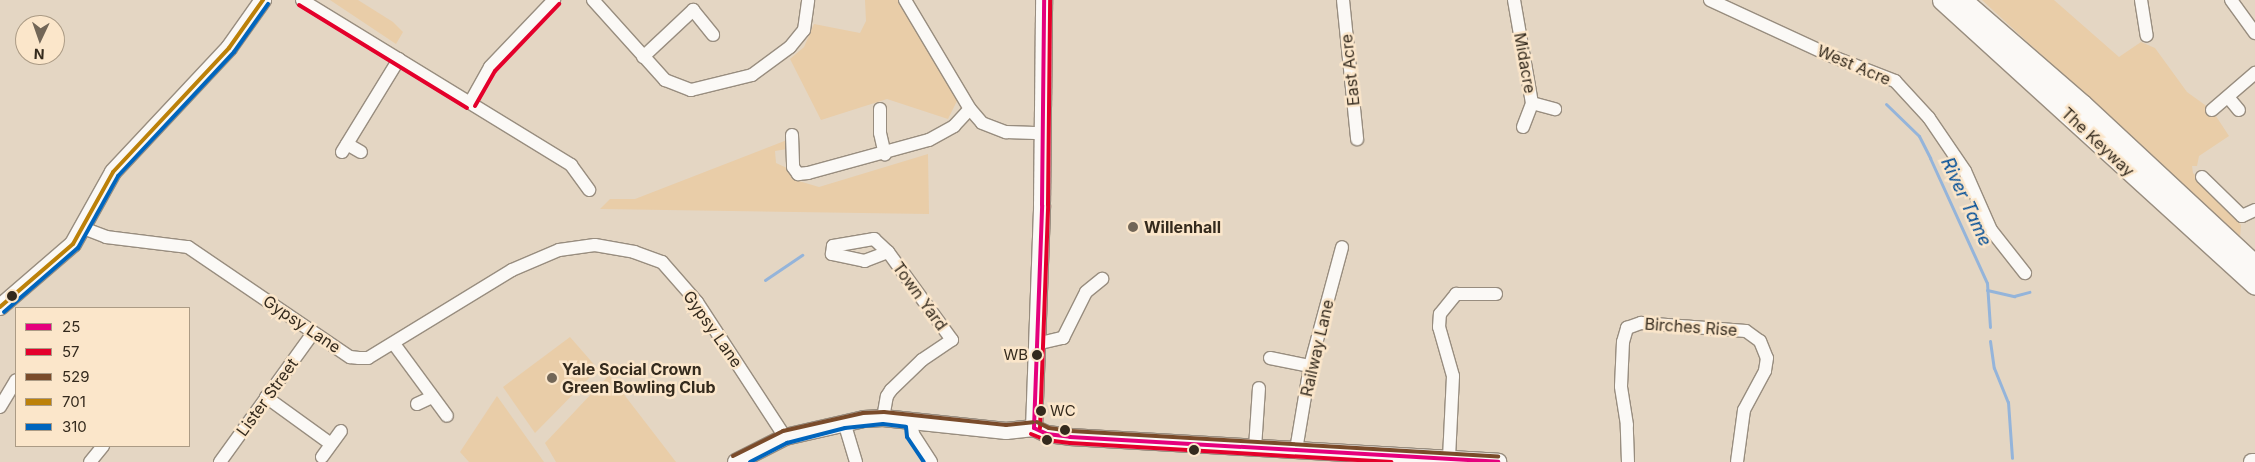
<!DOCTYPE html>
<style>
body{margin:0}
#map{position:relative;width:2255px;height:462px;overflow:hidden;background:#e4d6c3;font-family:Inter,sans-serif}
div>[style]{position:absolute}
.green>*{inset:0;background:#e9cda8}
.stream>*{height:3px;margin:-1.5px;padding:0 1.5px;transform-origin:1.5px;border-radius:1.5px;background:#94b4da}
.roads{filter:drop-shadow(1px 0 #988d7f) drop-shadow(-1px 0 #988d7f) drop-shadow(0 1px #988d7f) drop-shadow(0 -1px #988d7f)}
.minor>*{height:12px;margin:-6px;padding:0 6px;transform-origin:6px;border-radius:6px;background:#fbf9f6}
.major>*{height:16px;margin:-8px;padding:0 8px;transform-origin:8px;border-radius:8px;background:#fbf9f6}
.highway>*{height:19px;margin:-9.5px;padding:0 9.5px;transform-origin:9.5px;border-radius:9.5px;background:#fbf9f6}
.bus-1>*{height:4px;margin:-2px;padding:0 2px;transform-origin:2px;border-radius:2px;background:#e5007d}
.bus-2>*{height:4px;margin:-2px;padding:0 2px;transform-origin:2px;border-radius:2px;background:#e4002b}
.bus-3>*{height:4px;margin:-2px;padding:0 2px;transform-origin:2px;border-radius:2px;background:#7a4b2a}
.bus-4>*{height:4px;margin:-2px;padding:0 2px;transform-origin:2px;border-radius:2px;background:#bc8109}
.bus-5>*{height:4px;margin:-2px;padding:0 2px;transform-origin:2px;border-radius:2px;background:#0065bd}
.dots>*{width:14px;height:14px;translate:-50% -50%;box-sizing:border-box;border:2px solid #fbe6ca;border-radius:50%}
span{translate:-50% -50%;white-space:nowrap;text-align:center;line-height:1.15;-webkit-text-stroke:5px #fbe6ca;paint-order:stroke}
.bus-label{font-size:15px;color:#342a1d}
.right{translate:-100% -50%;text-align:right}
.left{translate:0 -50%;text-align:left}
.street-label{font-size:16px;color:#342a1d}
.poi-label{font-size:16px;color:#342a1d;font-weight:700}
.water-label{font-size:18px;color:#004d97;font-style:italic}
.legend{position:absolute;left:15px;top:307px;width:175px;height:140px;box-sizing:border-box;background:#fbe6ca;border:1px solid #ab9b85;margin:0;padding:6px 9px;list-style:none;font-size:15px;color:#342a1d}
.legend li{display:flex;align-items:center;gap:10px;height:25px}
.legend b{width:25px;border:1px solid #ab9b85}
.north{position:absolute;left:15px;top:15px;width:50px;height:50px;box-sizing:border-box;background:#fbe6ca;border:1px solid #ab9b85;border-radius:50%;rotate:183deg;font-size:14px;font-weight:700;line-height:20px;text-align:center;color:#342a1d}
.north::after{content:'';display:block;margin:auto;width:18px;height:22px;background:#726657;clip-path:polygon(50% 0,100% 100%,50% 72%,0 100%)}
</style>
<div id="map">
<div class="green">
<div style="clip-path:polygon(330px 0,358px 0,393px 22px,403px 32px,396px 44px)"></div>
<div style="clip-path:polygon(865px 0,900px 0,958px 99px,948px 119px,887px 99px,821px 120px,790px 59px,804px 47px,814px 24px,860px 33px,866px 21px)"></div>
<div style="clip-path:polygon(1982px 0,2054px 0,2119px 57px,2141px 42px,2155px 48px,2187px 92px,2212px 110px,2229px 136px,2199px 156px,2197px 166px,2192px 166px,2193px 173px,2241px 225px,2240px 238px)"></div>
<div style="clip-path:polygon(787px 140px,787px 149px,775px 151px,776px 163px,787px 168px,792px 179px,819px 187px,928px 154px,929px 214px,600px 209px,610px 199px,635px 199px)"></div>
<div style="clip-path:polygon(570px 337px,598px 369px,535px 433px,503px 387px)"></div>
<div style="clip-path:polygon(609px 375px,676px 462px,556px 462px,545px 443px)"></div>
<div style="clip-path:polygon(497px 396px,544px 462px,469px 462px,460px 452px)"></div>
</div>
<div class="stream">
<div style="left:1886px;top:104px;width:46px;rotate:44.1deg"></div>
<div style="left:1919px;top:136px;width:25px;rotate:63deg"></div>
<div style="left:1930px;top:158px;width:137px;rotate:65.5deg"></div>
<div style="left:1987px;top:283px;width:44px;rotate:86.1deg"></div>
<div style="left:765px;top:280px;width:45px;rotate:-34deg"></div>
<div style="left:1987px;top:290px;width:28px;rotate:13deg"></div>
<div style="left:2014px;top:296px;width:16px;rotate:-15deg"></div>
<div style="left:1990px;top:341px;width:27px;rotate:82deg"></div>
<div style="left:1994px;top:368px;width:37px;rotate:68deg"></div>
<div style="left:2008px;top:402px;width:56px;rotate:85.9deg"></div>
</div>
<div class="roads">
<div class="minor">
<div style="left:302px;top:0;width:316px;rotate:31.5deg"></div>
<div style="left:571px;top:165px;width:31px;rotate:54deg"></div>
<div style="left:593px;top:0;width:108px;rotate:48deg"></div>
<div style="left:665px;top:80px;width:28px;rotate:21deg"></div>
<div style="left:691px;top:90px;width:63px;rotate:-13.8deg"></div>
<div style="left:752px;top:75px;width:47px;rotate:-36.4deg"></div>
<div style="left:790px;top:47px;width:22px;rotate:-51deg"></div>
<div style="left:804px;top:30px;width:30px;rotate:-82deg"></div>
<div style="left:905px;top:0;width:127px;rotate:59.2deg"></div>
<div style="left:970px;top:109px;width:18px;rotate:49deg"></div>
<div style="left:982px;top:123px;width:26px;rotate:21deg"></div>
<div style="left:1006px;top:132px;width:36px;rotate:2deg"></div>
<div style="left:1343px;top:0;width:140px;rotate:84.2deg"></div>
<div style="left:1514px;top:0;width:105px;rotate:80.1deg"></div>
<div style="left:1532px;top:103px;width:24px;rotate:15deg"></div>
<div style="left:1710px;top:0;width:133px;rotate:24.8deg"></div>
<div style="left:1831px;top:56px;width:69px;rotate:21.3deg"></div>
<div style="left:1895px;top:81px;width:50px;rotate:47.4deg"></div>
<div style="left:1929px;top:118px;width:64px;rotate:55.8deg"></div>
<div style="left:1965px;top:171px;width:64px;rotate:66.2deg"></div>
<div style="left:1991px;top:230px;width:55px;rotate:51.7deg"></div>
<div style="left:2141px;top:0;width:36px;rotate:81deg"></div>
<div style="left:2231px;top:0;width:41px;rotate:54deg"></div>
<div style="left:643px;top:57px;width:69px;rotate:-43.2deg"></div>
<div style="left:693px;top:10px;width:32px;rotate:51deg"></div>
<div style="left:2228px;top:97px;width:17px;rotate:50deg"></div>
<div style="left:470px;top:103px;width:41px;rotate:-60.9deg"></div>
<div style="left:490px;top:67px;width:93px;rotate:-46.3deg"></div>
<div style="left:880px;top:109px;width:24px;rotate:90deg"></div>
<div style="left:880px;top:133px;width:22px;rotate:77deg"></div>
<div style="left:2212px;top:110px;width:57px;rotate:-40.7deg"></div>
<div style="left:1523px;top:127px;width:26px;rotate:-69deg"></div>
<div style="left:792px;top:135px;width:32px;rotate:88deg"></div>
<div style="left:793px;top:167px;width:9px;rotate:54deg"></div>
<div style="left:798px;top:174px;width:10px;rotate:-6deg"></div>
<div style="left:808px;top:173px;width:125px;rotate:-15.3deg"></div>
<div style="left:929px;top:140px;width:29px;rotate:-29deg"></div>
<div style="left:954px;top:126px;width:23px;rotate:-47deg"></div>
<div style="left:347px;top:144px;width:16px;rotate:30deg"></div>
<div style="left:342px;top:152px;width:109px;rotate:-58.5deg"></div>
<div style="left:2202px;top:177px;width:56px;rotate:44.3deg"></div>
<div style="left:2242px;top:216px;width:14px;rotate:-25deg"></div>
<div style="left:83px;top:228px;width:25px;rotate:21deg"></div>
<div style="left:106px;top:237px;width:83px;rotate:7deg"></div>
<div style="left:188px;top:247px;width:196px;rotate:34.2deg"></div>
<div style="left:350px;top:357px;width:9px;rotate:6deg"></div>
<div style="left:359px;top:358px;width:9px"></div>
<div style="left:368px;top:358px;width:169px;rotate:-31.4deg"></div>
<div style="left:512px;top:270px;width:51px;rotate:-23.1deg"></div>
<div style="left:559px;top:250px;width:36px;rotate:-8deg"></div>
<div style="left:595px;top:245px;width:40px;rotate:10deg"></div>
<div style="left:634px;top:252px;width:30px;rotate:20deg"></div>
<div style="left:662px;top:262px;width:53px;rotate:48.8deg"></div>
<div style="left:697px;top:302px;width:161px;rotate:56.9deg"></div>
<div style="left:394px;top:344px;width:89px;rotate:53.6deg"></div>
<div style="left:1036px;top:344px;width:28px;rotate:-13deg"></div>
<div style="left:1063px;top:338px;width:51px;rotate:-63.4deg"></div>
<div style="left:1086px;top:292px;width:21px;rotate:-39deg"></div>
<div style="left:1270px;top:358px;width:41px;rotate:11.3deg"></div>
<div style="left:266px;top:397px;width:80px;rotate:35.9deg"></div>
<div style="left:417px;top:404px;width:17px;rotate:-25deg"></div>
<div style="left:0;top:407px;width:31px;rotate:-59deg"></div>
<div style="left:883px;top:418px;width:22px;rotate:-80deg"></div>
<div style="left:887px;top:396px;width:7px;rotate:-56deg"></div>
<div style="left:891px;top:390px;width:43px;rotate:-44.1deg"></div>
<div style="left:922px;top:360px;width:36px;rotate:-34deg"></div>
<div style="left:952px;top:340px;width:109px;rotate:-126deg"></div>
<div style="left:888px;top:252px;width:25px;rotate:159deg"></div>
<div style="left:865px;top:261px;width:34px;rotate:-168deg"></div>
<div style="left:832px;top:254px;width:8px;rotate:-83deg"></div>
<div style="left:833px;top:246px;width:42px;rotate:-9.7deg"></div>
<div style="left:874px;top:239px;width:19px;rotate:43deg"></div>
<div style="left:911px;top:421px;width:13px;rotate:81deg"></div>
<div style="left:913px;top:434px;width:33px;rotate:57deg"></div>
<div style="left:844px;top:422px;width:42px;rotate:73.3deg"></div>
<div style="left:1255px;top:448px;width:60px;rotate:-86.2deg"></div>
<div style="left:1296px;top:450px;width:85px;rotate:-80.5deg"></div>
<div style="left:1310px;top:366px;width:123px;rotate:-74.9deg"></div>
<div style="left:322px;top:457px;width:32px;rotate:-54deg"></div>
<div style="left:1449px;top:458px;width:82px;rotate:-87.2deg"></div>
<div style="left:1453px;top:376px;width:51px;rotate:-105.9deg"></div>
<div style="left:1439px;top:327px;width:13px;rotate:-86deg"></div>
<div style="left:1440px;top:314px;width:26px;rotate:-51deg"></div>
<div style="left:1456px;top:294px;width:40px"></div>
<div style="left:90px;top:462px;width:21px;rotate:-51deg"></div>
<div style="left:220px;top:462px;width:159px;rotate:-54.2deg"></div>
<div style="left:1628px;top:462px;width:37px;rotate:-92deg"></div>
<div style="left:1627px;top:425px;width:39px;rotate:-99deg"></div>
<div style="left:1621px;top:386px;width:44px;rotate:-87.4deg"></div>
<div style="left:1623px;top:342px;width:15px;rotate:-74deg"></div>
<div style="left:1627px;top:328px;width:15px;rotate:-20deg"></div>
<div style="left:1641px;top:323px;width:105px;rotate:4.4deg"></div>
<div style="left:1746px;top:331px;width:17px;rotate:36deg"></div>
<div style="left:1760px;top:341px;width:18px;rotate:68deg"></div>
<div style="left:1767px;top:358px;width:13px;rotate:99deg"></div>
<div style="left:1765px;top:371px;width:44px;rotate:118.3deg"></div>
<div style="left:1744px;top:410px;width:52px;rotate:97.7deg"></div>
</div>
<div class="major">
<div style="left:0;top:307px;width:96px;rotate:-40.8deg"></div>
<div style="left:73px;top:244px;width:82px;rotate:-60.9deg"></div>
<div style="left:113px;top:172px;width:170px;rotate:-46.9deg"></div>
<div style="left:229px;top:48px;width:59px;rotate:-54.7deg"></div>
<div style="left:1034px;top:428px;width:14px;rotate:25deg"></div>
<div style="left:1047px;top:434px;width:23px;rotate:7deg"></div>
<div style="left:1070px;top:437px;width:429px;rotate:3.3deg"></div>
<div style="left:1034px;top:428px;width:223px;rotate:-87.9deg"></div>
<div style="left:1042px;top:205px;width:205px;rotate:-89.4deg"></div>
<div style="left:736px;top:462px;width:55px;rotate:-27deg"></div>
<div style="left:785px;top:437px;width:81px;rotate:-12.8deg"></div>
<div style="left:864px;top:419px;width:19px;rotate:-3deg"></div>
<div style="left:883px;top:418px;width:124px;rotate:6deg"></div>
<div style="left:1006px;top:431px;width:28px;rotate:-6deg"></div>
<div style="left:2252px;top:462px;width:3px"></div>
</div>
<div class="highway">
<div style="left:1942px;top:0;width:423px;rotate:42.3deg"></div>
<div style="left:1962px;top:0;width:159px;rotate:40.9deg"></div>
<div style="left:2082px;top:104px;width:236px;rotate:42.9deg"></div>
</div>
</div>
<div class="bus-1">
<div style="left:1034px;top:428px;width:14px;rotate:25deg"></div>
<div style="left:1047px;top:434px;width:23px;rotate:7deg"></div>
<div style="left:1070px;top:437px;width:429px;rotate:3.3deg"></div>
<div style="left:1034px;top:428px;width:223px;rotate:-87.9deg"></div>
<div style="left:1042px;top:205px;width:205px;rotate:-89.4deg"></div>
</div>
<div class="bus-2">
<div style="left:299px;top:5px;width:197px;rotate:31.5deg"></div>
<div style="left:475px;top:106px;width:40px;rotate:-60.3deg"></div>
<div style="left:495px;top:71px;width:93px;rotate:-46.3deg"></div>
<div style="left:1040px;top:428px;width:223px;rotate:-87.9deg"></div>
<div style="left:1048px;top:205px;width:205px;rotate:-89.4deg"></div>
<div style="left:1031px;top:434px;width:16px;rotate:22deg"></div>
<div style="left:1046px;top:440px;width:24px;rotate:7deg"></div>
<div style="left:1070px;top:443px;width:322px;rotate:3.4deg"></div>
</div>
<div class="bus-3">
<div style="left:1037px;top:422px;width:13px;rotate:27deg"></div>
<div style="left:1049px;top:428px;width:22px;rotate:8deg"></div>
<div style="left:1071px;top:431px;width:428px;rotate:3.4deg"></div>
<div style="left:733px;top:456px;width:56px;rotate:-26.6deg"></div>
<div style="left:783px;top:431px;width:82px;rotate:-12.7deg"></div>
<div style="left:863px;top:413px;width:21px;rotate:-3deg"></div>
<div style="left:884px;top:412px;width:123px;rotate:6.1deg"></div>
<div style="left:1006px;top:425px;width:27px;rotate:-6deg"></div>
</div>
<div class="bus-4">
<div style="left:0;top:307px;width:96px;rotate:-40.8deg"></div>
<div style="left:73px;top:244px;width:82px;rotate:-60.9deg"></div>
<div style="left:113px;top:172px;width:170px;rotate:-46.9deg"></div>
<div style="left:229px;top:48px;width:59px;rotate:-54.7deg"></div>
</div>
<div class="bus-5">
<div style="left:4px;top:312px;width:98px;rotate:-40.9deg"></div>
<div style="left:78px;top:248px;width:82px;rotate:-60.9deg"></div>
<div style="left:118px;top:176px;width:170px;rotate:-46.9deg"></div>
<div style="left:234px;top:52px;width:59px;rotate:-54.7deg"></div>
<div style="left:750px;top:462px;width:42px;rotate:-27.2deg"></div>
<div style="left:787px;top:443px;width:60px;rotate:-14.5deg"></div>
<div style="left:845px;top:428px;width:38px;rotate:-6deg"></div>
<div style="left:883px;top:424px;width:23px;rotate:7deg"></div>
<div style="left:906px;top:427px;width:10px;rotate:84deg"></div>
<div style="left:907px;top:437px;width:30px;rotate:56deg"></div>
</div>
<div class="dots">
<div style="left:1133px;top:227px;background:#726657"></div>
<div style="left:12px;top:296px;background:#342a1d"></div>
<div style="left:1037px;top:355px;background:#342a1d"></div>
<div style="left:552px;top:378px;background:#726657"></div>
<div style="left:1041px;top:411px;background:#342a1d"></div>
<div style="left:1065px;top:430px;background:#342a1d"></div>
<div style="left:1047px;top:440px;background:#342a1d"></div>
<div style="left:1194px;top:450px;background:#342a1d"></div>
</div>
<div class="bus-label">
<span class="right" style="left:1028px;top:355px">WB</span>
<span class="left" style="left:1050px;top:411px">WC</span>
</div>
<div class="street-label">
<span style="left:1525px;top:63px;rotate:80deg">Midacre</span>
<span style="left:1854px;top:65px;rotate:23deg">West Acre</span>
<span style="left:1350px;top:70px;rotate:-96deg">East Acre</span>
<span style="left:2098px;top:142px;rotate:43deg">The Keyway</span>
<span style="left:920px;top:296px;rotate:54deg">Town Yard</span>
<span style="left:302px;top:324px;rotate:34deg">Gypsy Lane</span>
<span style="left:1691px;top:327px;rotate:4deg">Birches Rise</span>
<span style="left:713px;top:329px;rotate:55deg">Gypsy Lane</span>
<span style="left:1317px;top:348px;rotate:-77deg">Railway Lane</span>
<span style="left:267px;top:397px;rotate:-54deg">Lister Street</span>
</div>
<div class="poi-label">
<span class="left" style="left:1144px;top:227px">Willenhall</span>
<span class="left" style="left:562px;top:378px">Yale Social Crown<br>Green Bowling Club</span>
</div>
<div class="water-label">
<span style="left:1966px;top:202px;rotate:65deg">River Tame</span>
</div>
<ul class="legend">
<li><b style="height:6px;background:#e5007d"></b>25</li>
<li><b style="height:6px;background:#e4002b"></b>57</li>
<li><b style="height:6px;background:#7a4b2a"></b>529</li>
<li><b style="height:6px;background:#bc8109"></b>701</li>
<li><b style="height:6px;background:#0065bd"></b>310</li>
</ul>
<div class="north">N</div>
</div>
